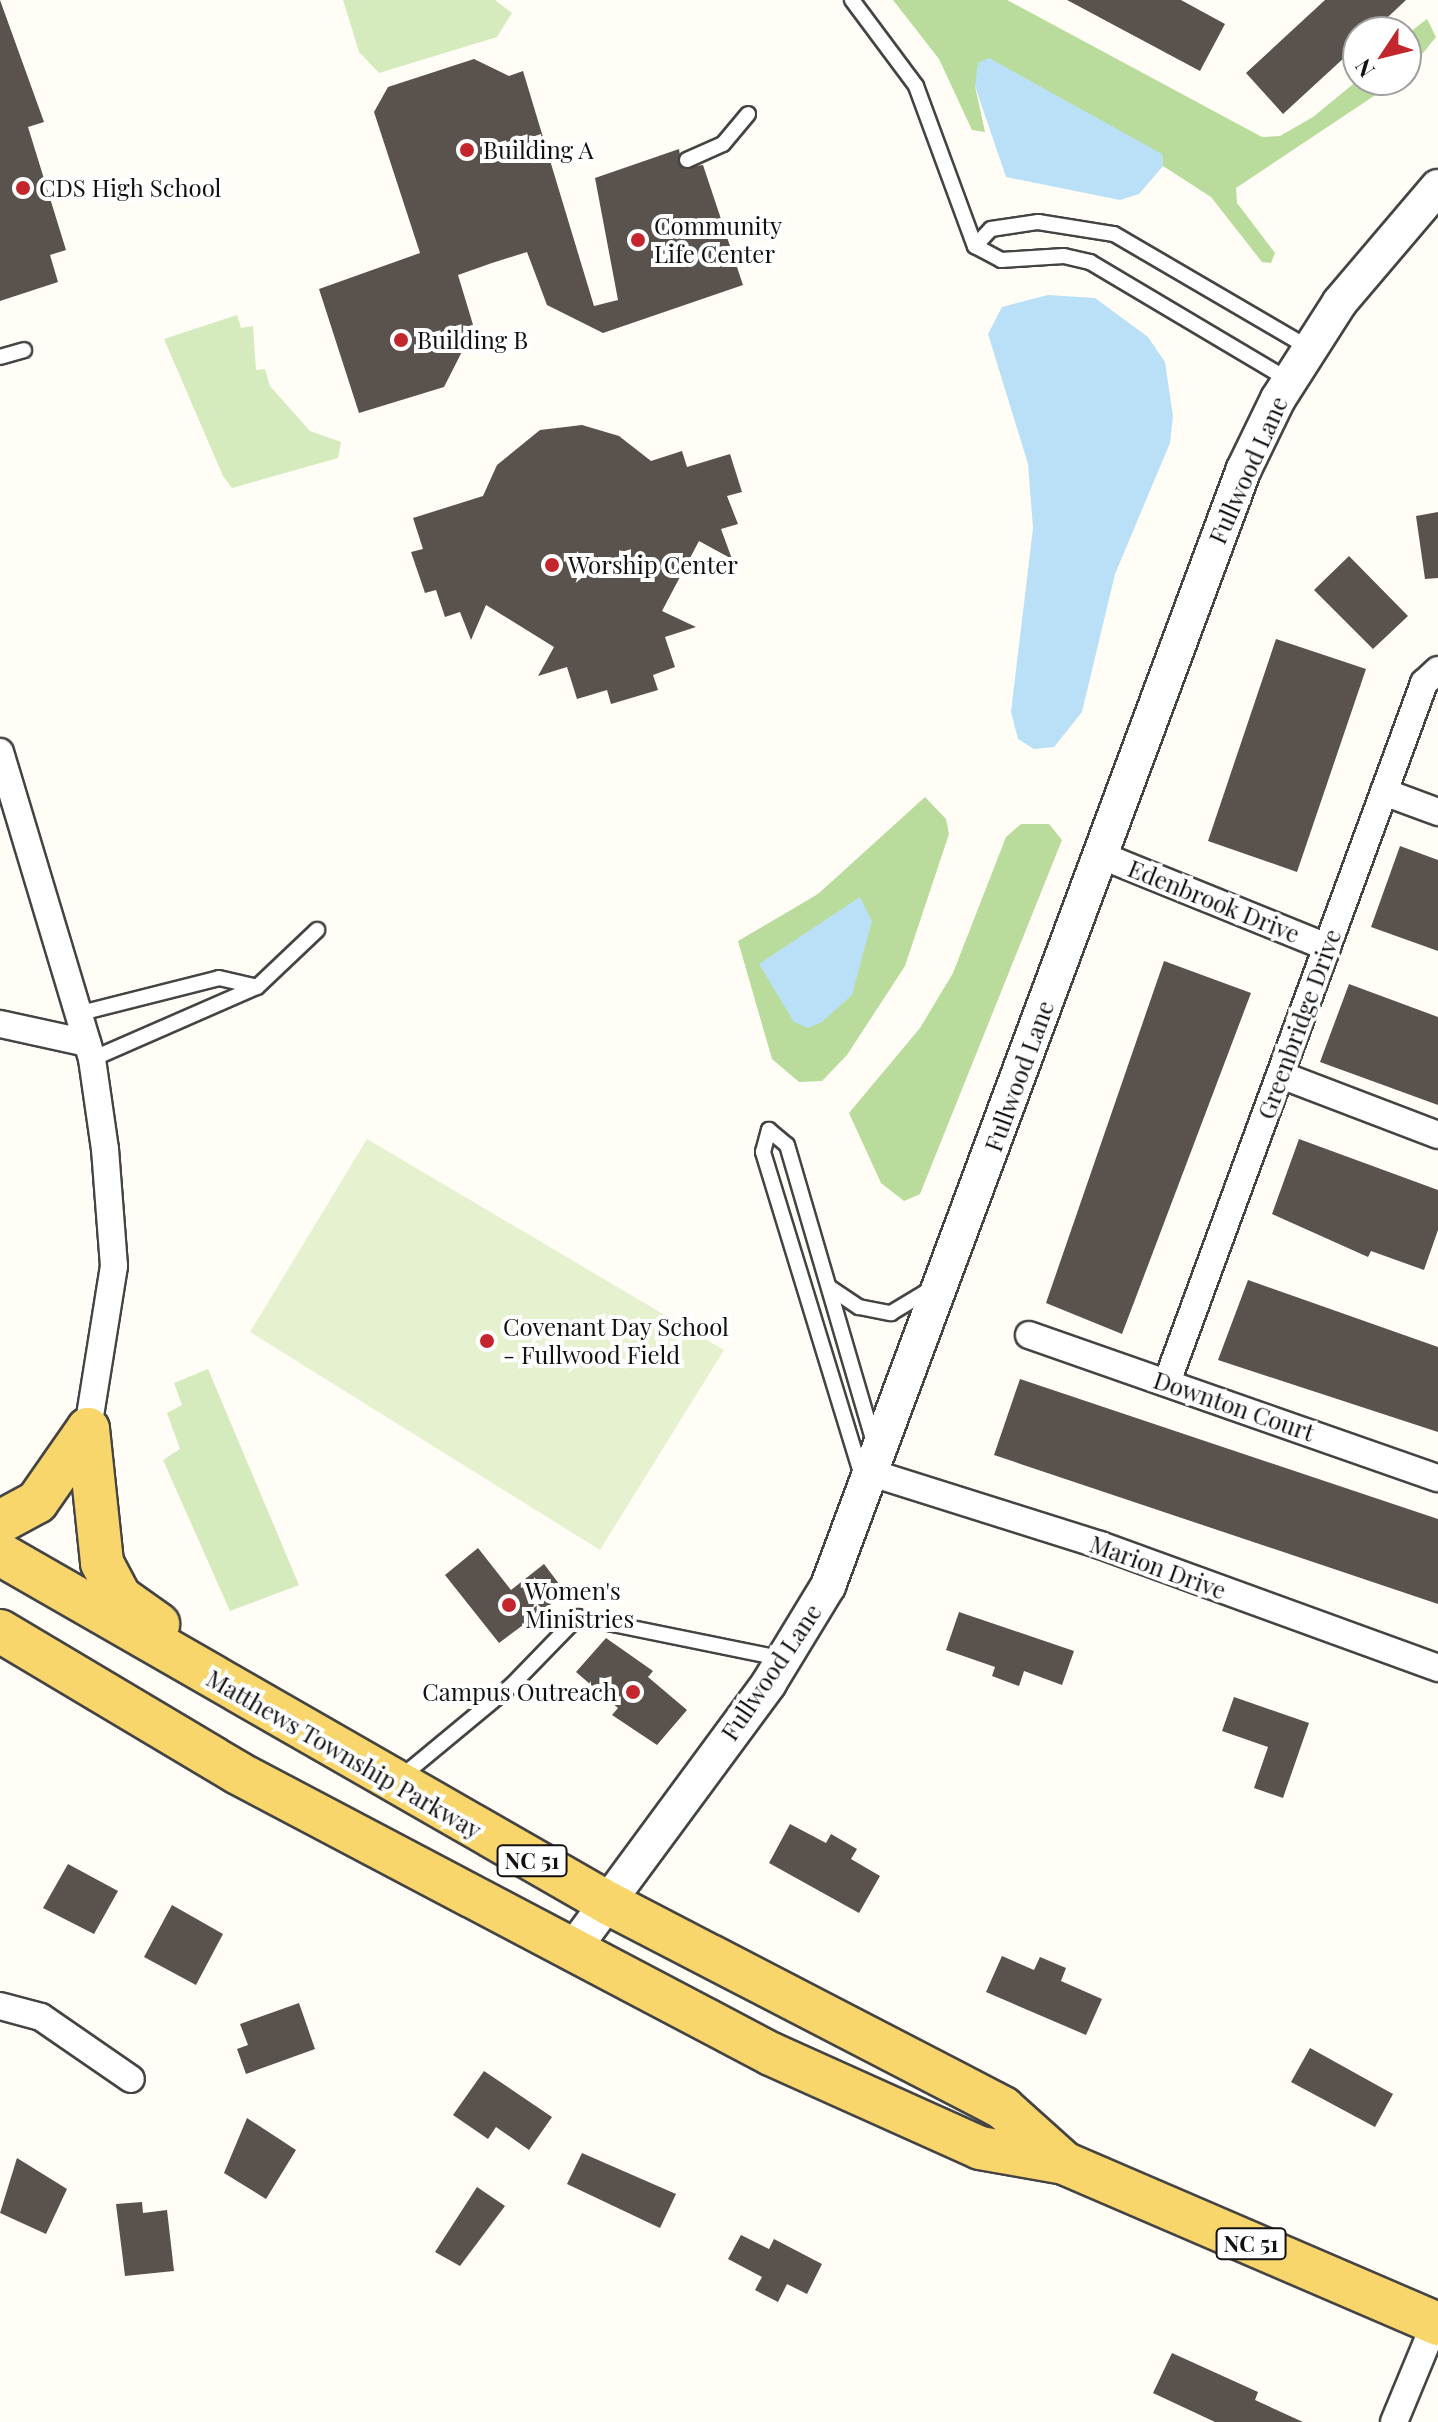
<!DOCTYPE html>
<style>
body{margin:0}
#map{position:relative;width:1438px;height:2422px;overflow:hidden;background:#fffdf5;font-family:"Playfair Display",serif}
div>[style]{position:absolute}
.green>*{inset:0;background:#d5ebbd}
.forest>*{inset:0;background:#b9dc9c}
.pitch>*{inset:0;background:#e6f2cf}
.water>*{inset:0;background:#b9e0f7}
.building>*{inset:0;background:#5a524d}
.roads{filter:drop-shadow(2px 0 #444) drop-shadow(-2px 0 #444) drop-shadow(0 2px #444) drop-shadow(0 -2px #444)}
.service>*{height:14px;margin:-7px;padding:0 7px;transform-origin:7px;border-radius:7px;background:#fff}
.minor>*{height:26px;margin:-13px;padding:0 13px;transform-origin:13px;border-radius:13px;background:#fff}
.tertiary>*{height:34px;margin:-17px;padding:0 17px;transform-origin:17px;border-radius:17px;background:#fff}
.primary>*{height:42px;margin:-21px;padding:0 21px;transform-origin:21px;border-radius:21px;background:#f9d66b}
.dots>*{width:22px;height:22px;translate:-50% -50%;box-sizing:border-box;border:4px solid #fff;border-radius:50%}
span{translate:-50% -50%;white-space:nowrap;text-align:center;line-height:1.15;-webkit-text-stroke:8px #fff;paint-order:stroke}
.shield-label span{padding:2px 6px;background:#fff;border:2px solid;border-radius:6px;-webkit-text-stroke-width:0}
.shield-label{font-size:22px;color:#111;font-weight:700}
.poi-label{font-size:24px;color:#111}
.left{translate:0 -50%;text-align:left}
.right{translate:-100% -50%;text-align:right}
.street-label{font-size:24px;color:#111}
.north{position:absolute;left:1342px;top:16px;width:80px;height:80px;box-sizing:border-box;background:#fff;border:2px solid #a0a0a0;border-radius:50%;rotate:235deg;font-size:22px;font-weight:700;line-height:32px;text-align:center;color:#111}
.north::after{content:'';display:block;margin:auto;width:28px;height:36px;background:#c4262e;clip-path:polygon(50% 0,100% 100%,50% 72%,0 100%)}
</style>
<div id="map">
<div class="green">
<div style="clip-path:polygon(343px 0,495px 0,512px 13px,497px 37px,379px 73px,359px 52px)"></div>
<div style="clip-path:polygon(237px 315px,241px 328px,253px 326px,256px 370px,265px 369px,270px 386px,310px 431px,341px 442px,338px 458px,232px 488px,223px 476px,164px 339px)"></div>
<div style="clip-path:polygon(208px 1369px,299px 1585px,230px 1611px,163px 1460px,180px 1449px,167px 1413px,182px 1405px,174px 1383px)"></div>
</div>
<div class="forest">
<div style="clip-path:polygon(893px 0,1007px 0,1262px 137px,1280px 136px,1313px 117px,1358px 80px,1398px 80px,1236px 188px,1237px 203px,1275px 253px,1271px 263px,1262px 262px,1211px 197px,1163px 166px,1162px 154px,975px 86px,985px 132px,972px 130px,939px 59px)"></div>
<div style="clip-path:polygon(1427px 19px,1436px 37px,1406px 74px,1406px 35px)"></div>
<div style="clip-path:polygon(925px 797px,946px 819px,949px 834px,905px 966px,847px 1055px,822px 1081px,799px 1082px,772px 1059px,738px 941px,818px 894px)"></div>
<div style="clip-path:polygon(1021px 824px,1049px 824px,1062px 840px,920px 1194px,904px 1201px,881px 1183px,849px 1113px,920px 1028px,953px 973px,1006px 837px)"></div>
</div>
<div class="pitch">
<div style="clip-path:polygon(367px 1139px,724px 1350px,600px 1550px,250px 1332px)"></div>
</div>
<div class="water">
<div style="clip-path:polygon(989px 58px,1162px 154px,1163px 166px,1139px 194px,1120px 200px,1006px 177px,975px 86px,978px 63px)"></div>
<div style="clip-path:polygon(1048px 295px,1095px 298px,1148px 337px,1165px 362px,1173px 416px,1170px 443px,1115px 574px,1082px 712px,1054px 747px,1034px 749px,1018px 739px,1011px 712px,1033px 528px,1028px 464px,988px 334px,1002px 307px)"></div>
<div style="clip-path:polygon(860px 897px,872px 921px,852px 995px,822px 1022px,808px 1028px,794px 1022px,759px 964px)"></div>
</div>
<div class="building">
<div style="clip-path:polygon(0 0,44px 122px,28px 127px,66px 250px,50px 255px,58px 282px,0 301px)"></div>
<div style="clip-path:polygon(1067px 0,1181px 0,1225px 24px,1200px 71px)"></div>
<div style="clip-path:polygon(1325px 0,1406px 0,1372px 32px,1358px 32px,1358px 45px,1283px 114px,1246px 73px)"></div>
<div style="clip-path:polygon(474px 59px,509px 76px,523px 71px,594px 306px,618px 300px,595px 178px,679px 149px,682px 168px,703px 165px,743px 285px,603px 333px,547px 305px,527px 252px,492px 263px,458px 275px,474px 328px,444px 387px,359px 413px,319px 289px,420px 253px,374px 112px,388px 87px)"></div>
<div style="clip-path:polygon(582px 425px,619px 436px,651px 461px,682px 451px,687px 467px,730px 454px,742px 492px,727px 496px,738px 524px,721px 529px,732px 559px,699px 541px,662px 611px,696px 627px,665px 637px,675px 667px,653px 675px,658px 690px,611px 704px,607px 690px,577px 699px,567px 667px,538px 676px,554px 647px,486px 605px,471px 640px,460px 612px,445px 617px,436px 590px,425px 593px,411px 552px,423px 549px,413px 518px,483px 496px,497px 465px,540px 430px)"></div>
<div style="clip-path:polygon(1438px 512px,1438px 578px,1425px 579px,1416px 516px)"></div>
<div style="clip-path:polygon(1349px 556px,1408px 616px,1373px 649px,1314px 590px)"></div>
<div style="clip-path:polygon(1276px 639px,1366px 669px,1297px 872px,1208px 841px)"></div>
<div style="clip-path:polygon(1400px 846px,1438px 860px,1438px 951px,1371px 927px)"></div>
<div style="clip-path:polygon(1164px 961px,1251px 993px,1122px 1334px,1046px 1303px)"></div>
<div style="clip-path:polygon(1349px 984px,1438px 1017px,1438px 1105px,1320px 1062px)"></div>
<div style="clip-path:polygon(1299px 1139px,1438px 1190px,1438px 1230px,1424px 1270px,1371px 1251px,1368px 1257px,1272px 1214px)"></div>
<div style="clip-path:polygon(1248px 1280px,1438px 1347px,1438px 1432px,1218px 1360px)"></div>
<div style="clip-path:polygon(1020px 1379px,1438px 1519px,1438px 1604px,994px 1455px)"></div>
<div style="clip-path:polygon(478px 1548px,511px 1590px,544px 1564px,566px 1593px,499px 1643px,445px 1575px)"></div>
<div style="clip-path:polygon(959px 1612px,1074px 1651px,1062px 1685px,1024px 1671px,1019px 1686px,992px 1676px,995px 1667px,946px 1650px)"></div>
<div style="clip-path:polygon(606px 1638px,653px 1671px,648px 1677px,687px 1710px,657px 1745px,612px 1715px,618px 1708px,576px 1672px)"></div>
<div style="clip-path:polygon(1234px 1697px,1309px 1723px,1283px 1798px,1254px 1788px,1268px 1747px,1222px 1731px)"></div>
<div style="clip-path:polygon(790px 1824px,826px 1843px,831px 1834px,857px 1849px,851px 1859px,880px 1876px,859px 1913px,769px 1863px)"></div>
<div style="clip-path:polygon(68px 1864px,118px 1891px,94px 1934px,43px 1908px)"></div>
<div style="clip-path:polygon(172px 1905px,223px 1934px,196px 1985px,144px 1957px)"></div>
<div style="clip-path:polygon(1002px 1956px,1034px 1970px,1040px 1957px,1066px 1968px,1061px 1981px,1102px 1999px,1086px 2035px,986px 1992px)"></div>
<div style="clip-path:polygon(299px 2003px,315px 2049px,246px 2074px,237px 2049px,248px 2045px,240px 2024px)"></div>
<div style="clip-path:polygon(1310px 2048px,1393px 2094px,1375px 2127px,1291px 2082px)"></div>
<div style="clip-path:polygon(484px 2071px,552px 2117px,529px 2150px,496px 2127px,488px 2139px,453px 2115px)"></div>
<div style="clip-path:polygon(247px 2118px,296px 2150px,266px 2199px,224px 2173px)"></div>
<div style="clip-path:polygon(582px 2153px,676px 2194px,660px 2228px,567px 2184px)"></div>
<div style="clip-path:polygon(17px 2158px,67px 2189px,46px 2234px,0 2213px)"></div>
<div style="clip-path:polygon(477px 2187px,505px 2206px,460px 2266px,435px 2252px)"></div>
<div style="clip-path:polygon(142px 2202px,143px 2213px,167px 2210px,174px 2271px,125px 2276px,116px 2204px)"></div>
<div style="clip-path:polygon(741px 2235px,769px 2249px,774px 2239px,822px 2264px,807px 2294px,787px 2284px,778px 2302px,755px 2290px,762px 2277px,728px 2259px)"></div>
<div style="clip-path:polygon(1172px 2353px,1258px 2392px,1255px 2400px,1303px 2422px,1215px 2422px,1153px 2393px)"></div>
</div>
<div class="roads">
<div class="service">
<div style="left:852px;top:0;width:107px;rotate:53.3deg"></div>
<div style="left:916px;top:86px;width:171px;rotate:69.8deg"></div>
<div style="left:975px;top:246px;width:30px;rotate:28deg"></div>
<div style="left:1001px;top:260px;width:63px;rotate:-3.6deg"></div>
<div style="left:1064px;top:256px;width:27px;rotate:13deg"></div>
<div style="left:1090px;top:262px;width:231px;rotate:30.7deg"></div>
<div style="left:687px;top:160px;width:39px;rotate:-24deg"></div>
<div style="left:723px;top:144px;width:39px;rotate:-50deg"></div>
<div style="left:975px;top:246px;width:23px;rotate:-47deg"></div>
<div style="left:991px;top:229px;width:48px;rotate:-8.5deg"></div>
<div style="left:1038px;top:222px;width:77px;rotate:9deg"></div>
<div style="left:1114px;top:234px;width:226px;rotate:30.3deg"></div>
<div style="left:0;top:357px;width:25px;rotate:-16deg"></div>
<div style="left:77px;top:1014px;width:146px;rotate:-14.2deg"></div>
<div style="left:219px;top:978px;width:39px;rotate:13deg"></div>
<div style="left:92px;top:1059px;width:180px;rotate:-23.6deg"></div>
<div style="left:257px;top:987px;width:83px;rotate:-43.5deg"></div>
<div style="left:829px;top:1287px;width:36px;rotate:34deg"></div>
<div style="left:859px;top:1307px;width:33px;rotate:11deg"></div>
<div style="left:891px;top:1313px;width:47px;rotate:-31deg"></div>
<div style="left:862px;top:1476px;width:339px;rotate:-107deg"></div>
<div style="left:763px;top:1152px;width:23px;rotate:-75deg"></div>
<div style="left:769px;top:1130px;width:23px;rotate:40deg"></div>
<div style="left:787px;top:1145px;width:309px;rotate:73.7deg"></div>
<div style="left:400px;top:1778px;width:146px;rotate:-39.7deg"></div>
<div style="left:512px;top:1685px;width:95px;rotate:-45.9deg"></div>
<div style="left:578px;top:1617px;width:210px;rotate:11.5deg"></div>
</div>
<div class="minor">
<div style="left:0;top:752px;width:320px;rotate:73.3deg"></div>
<div style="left:92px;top:1059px;width:91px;rotate:81.8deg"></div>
<div style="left:105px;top:1149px;width:117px;rotate:85.6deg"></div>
<div style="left:114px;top:1266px;width:165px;rotate:99.1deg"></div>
<div style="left:1384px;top:792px;width:58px;rotate:20.3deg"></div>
<div style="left:1100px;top:855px;width:245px;rotate:22.1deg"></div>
<div style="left:0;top:1024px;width:89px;rotate:12.3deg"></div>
<div style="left:1281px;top:1075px;width:168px;rotate:20.9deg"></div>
<div style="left:1029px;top:1335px;width:433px;rotate:19.3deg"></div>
<div style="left:1167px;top:1382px;width:745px;rotate:-69.81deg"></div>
<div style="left:1424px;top:683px;width:19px;rotate:-43deg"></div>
<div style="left:875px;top:1474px;width:236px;rotate:17.5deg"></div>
<div style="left:1100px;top:1545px;width:360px;rotate:20deg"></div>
<div style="left:0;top:2006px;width:42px;rotate:15deg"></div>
<div style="left:41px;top:2017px;width:109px;rotate:34.6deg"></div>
<div style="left:1394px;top:2422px;width:107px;rotate:-67.5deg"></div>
</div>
<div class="tertiary">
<div style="left:571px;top:1952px;width:334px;rotate:-53.6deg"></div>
<div style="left:769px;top:1683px;width:114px;rotate:-58.7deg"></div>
<div style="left:828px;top:1586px;width:1190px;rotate:-69.58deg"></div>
<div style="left:1243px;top:471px;width:80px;rotate:-64.1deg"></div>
<div style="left:1278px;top:399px;width:115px;rotate:-57.4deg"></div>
<div style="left:1340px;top:302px;width:151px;rotate:-49.6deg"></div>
</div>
<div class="primary">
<div style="left:88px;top:1429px;width:135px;rotate:84deg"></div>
<div style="left:102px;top:1563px;width:38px;rotate:62deg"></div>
<div style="left:120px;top:1597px;width:47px;rotate:35.4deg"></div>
<div style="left:0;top:1522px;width:42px;rotate:-28.4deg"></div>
<div style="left:37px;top:1502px;width:89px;rotate:-55.1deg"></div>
<div style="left:0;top:1554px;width:701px;rotate:29.86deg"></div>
<div style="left:608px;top:1903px;width:445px;rotate:27.4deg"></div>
<div style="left:1003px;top:2108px;width:82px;rotate:42deg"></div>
<div style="left:0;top:1631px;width:277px;rotate:30.8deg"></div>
<div style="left:238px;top:1773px;width:603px;rotate:27.8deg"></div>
<div style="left:771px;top:2054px;width:229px;rotate:24.2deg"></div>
<div style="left:980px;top:2148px;width:85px;rotate:10.1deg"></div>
<div style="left:1064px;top:2163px;width:407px;rotate:23.3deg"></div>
</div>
</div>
<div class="dots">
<div style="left:467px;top:150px;background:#c4262e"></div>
<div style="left:23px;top:188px;background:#c4262e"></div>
<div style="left:638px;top:240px;background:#c4262e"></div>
<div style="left:401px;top:340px;background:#c4262e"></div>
<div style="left:552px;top:565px;background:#c4262e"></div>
<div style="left:487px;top:1341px;background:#c4262e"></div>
<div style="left:509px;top:1605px;background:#c4262e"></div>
<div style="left:633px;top:1692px;background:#c4262e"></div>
</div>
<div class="shield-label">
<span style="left:532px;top:1861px">NC 51</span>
<span style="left:1251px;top:2244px">NC 51</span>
</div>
<div class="poi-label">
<span class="left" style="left:483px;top:150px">Building A</span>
<span class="left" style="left:39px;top:188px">CDS High School</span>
<span class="left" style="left:654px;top:240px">Community<br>Life Center</span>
<span class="left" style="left:417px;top:340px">Building B</span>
<span class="left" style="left:568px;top:565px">Worship Center</span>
<span class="left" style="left:503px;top:1341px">Covenant Day School<br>- Fullwood Field</span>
<span class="left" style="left:525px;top:1605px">Women's<br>Ministries</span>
<span class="right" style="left:617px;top:1692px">Campus Outreach</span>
</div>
<div class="street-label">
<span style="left:1248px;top:470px;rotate:-66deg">Fullwood Lane</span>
<span style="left:1214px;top:901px;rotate:22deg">Edenbrook Drive</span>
<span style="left:1299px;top:1024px;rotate:-70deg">Greenbridge Drive</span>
<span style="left:1019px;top:1076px;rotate:-70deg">Fullwood Lane</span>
<span style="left:1234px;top:1406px;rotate:19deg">Downton Court</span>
<span style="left:1158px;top:1567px;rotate:20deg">Marion Drive</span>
<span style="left:771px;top:1672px;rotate:-56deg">Fullwood Lane</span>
<span style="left:344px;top:1754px;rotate:30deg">Matthews Township Parkway</span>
</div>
<div class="north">N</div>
</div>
